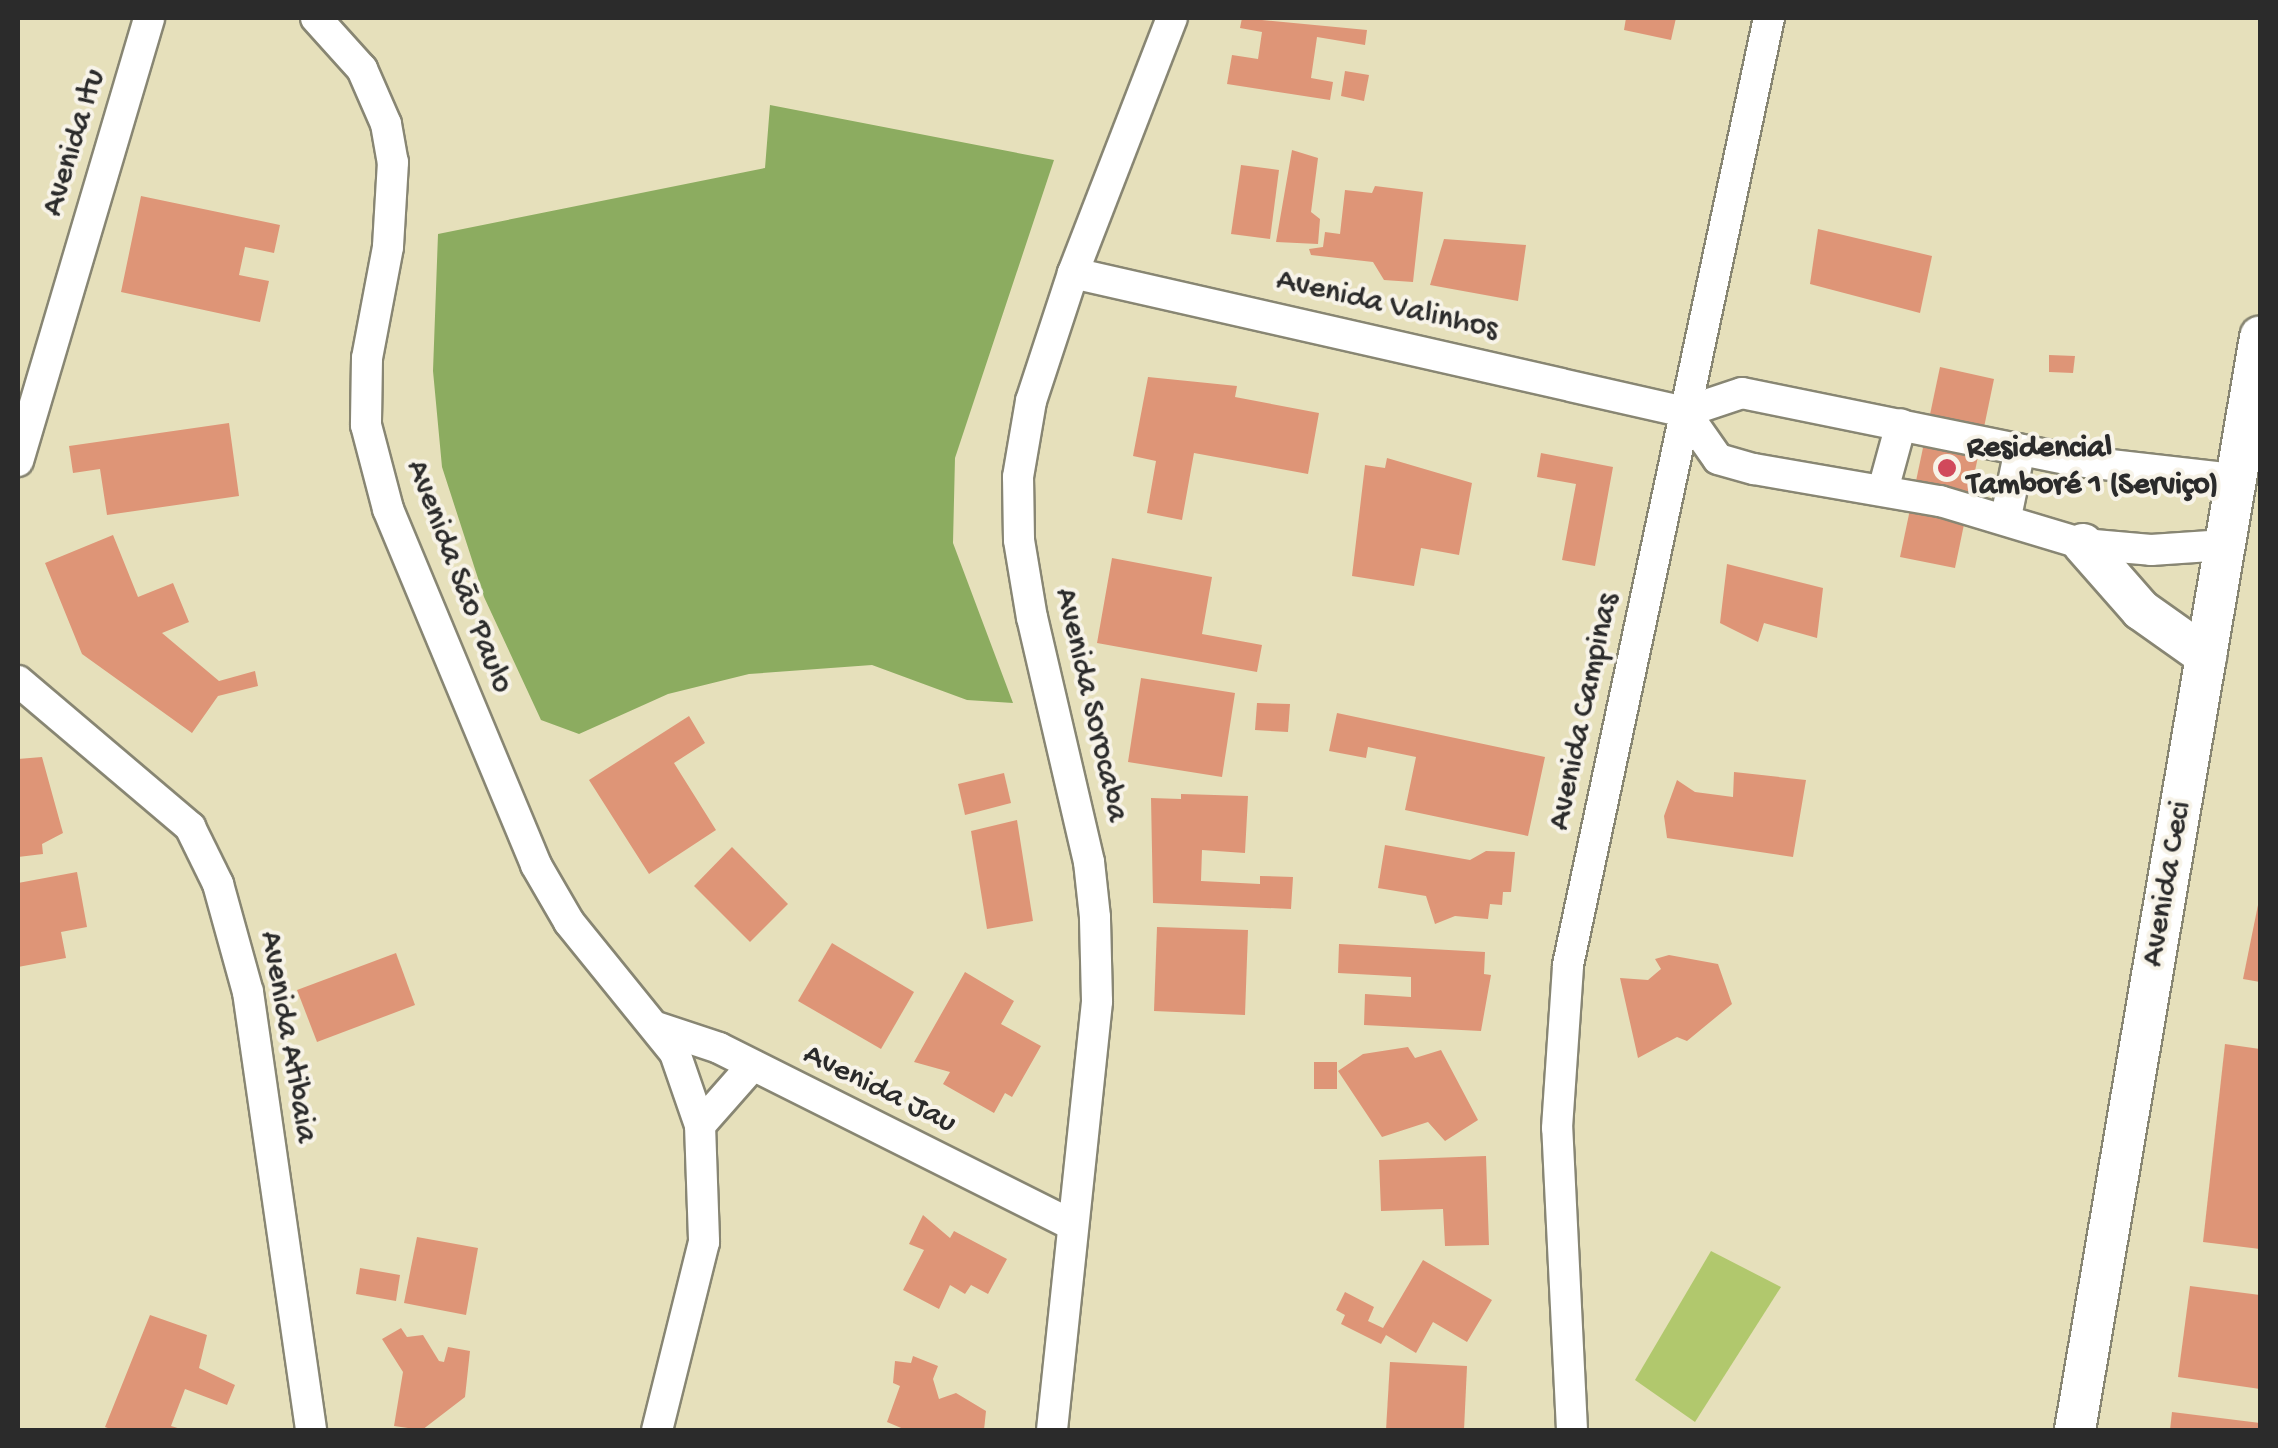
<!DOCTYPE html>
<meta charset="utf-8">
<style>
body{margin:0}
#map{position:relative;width:2278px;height:1448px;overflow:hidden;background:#e6e0bb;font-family:"Gochi Hand",sans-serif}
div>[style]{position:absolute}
.green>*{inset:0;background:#b1c86d}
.forest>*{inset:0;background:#8cac60}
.building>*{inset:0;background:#de9577}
.roads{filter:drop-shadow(2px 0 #888673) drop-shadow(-2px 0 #888673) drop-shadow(0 2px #888673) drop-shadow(0 -2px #888673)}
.minor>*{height:30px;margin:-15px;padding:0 15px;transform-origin:15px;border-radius:15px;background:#fff}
.secondary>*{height:40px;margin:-20px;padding:0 20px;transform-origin:20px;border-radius:20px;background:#fff}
.dots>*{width:28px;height:28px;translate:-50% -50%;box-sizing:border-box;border:5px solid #f7f3e8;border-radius:50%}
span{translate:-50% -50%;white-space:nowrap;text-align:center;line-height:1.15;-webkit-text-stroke:8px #f7f3e8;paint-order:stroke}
.street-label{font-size:32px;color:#2b2b2b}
.poi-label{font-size:32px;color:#2b2b2b;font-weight:700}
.left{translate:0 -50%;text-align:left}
.frame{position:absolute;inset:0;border:20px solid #2b2b2b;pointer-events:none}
</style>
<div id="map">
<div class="green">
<div style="clip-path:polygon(1711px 1251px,1781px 1287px,1695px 1422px,1635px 1380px)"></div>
</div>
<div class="forest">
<div style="clip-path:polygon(770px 105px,1054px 160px,955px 458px,953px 543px,1013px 703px,967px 700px,872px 665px,749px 674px,668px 694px,579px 734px,541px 720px,484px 597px,442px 467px,433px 371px,438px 234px,765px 168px)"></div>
</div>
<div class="building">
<div style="clip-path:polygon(1242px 18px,1367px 30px,1365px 45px,1317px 37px,1311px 78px,1333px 82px,1330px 100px,1227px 84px,1232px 55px,1258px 59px,1262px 32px,1240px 28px)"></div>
<div style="clip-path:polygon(1626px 18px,1676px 18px,1671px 40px,1624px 30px)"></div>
<div style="clip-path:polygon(1345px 71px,1369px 75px,1364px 101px,1341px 96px)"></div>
<div style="clip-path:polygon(1292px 150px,1318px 158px,1311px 212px,1320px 219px,1318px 244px,1276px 242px)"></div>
<div style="clip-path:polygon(1241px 165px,1279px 170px,1270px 239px,1231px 234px)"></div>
<div style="clip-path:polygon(1375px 186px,1423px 192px,1413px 282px,1384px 280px,1373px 262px,1311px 255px,1309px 249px,1323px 247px,1325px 232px,1340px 234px,1345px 190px,1372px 193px)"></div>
<div style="clip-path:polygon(141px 196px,280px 225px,274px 253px,245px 247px,239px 275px,269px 281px,260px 322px,121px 292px)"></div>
<div style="clip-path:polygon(1818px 229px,1932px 256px,1920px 313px,1810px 284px)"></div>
<div style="clip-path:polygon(1444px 239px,1526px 245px,1518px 301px,1430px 285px)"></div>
<div style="clip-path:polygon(2049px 355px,2075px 356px,2073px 373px,2049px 372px)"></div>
<div style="clip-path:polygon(1940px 367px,1994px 379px,1955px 568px,1900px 557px)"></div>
<div style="clip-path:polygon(1148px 377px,1237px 386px,1235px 397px,1319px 413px,1308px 474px,1194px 453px,1182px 520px,1147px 513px,1156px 461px,1133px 456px)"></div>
<div style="clip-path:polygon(229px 423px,239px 496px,107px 515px,100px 469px,73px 473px,69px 446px)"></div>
<div style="clip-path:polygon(1541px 453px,1613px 467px,1595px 566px,1562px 560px,1576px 484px,1537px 477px)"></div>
<div style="clip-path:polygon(1387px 458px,1472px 483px,1459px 555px,1421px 548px,1414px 586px,1352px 576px,1365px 465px,1385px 468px)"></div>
<div style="clip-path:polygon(113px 535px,138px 597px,173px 583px,189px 622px,162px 633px,219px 681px,255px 671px,258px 686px,218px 696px,192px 733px,82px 654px,45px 563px)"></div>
<div style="clip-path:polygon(1112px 558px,1212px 577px,1202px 634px,1262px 645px,1257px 672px,1097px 643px)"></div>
<div style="clip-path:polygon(1727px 564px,1823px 588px,1817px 638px,1764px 623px,1758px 642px,1720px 623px)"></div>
<div style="clip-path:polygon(1141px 678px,1235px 693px,1222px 777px,1128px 762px)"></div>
<div style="clip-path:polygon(1257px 703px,1290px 704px,1288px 732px,1255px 730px)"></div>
<div style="clip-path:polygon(1337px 713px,1545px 757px,1528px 836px,1405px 810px,1416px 757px,1368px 747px,1366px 758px,1329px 751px)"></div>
<div style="clip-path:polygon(689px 716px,705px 743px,674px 763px,716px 830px,649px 874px,589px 780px)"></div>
<div style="clip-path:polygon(42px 757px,63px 833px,42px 844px,43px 854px,18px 857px,18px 759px)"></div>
<div style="clip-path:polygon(1734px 772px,1806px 780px,1793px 857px,1667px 838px,1664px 816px,1677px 780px,1695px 792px,1733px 797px)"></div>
<div style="clip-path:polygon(1004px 773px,1011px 803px,965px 815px,958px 784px)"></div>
<div style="clip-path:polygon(1181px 794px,1248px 796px,1245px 853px,1202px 850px,1201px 881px,1260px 884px,1260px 876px,1293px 877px,1291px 909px,1153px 903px,1151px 798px,1181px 799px)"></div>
<div style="clip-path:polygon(1017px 820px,1033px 921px,987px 929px,971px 831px)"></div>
<div style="clip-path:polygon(1385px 845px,1470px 860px,1486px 851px,1515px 852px,1511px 892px,1503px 892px,1502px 905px,1490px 904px,1488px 919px,1455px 916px,1435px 924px,1426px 896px,1378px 888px)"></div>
<div style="clip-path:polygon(732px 847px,788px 904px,750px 942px,694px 886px)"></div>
<div style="clip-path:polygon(77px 872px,87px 927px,61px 932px,66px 958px,18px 967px,18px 883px)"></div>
<div style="clip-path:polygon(2259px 900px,2260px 900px,2260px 982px,2243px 979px)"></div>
<div style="clip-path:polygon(1157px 927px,1248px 930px,1245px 1015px,1154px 1011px)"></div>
<div style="clip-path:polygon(832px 943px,914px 992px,881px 1049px,798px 1001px)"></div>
<div style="clip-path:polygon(1339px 944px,1485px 952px,1484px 974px,1491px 975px,1481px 1031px,1364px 1025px,1365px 994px,1411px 997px,1411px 977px,1338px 973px)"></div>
<div style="clip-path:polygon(396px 953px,415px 1005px,317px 1042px,297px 990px)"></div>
<div style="clip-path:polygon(1669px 955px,1718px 964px,1732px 1004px,1687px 1041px,1677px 1037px,1638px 1058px,1620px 978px,1648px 980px,1661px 969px,1655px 959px)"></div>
<div style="clip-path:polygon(965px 972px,1014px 1001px,1001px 1024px,1041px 1046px,1012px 1097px,1005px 1093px,994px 1113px,943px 1084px,950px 1072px,914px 1062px)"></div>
<div style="clip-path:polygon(2225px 1044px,2260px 1049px,2260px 1249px,2203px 1242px)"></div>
<div style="clip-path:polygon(1408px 1047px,1415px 1058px,1441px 1050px,1478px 1120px,1445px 1141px,1428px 1122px,1382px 1137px,1338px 1071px,1363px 1054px)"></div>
<div style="clip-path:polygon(1314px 1062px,1337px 1062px,1337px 1089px,1314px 1089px)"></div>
<div style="clip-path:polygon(1486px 1156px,1489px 1245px,1445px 1246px,1443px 1209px,1381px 1211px,1379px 1160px)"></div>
<div style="clip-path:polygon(923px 1215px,950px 1238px,954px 1231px,1007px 1259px,988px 1294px,971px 1285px,965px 1294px,950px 1285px,939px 1309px,903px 1290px,924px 1250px,909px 1244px)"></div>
<div style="clip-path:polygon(417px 1237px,478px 1248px,466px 1315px,404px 1303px)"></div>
<div style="clip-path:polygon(1423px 1260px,1492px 1300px,1467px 1342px,1433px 1322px,1416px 1353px,1386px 1335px,1381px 1344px,1341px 1324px,1345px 1315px,1336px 1310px,1345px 1292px,1374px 1307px,1368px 1321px,1383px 1328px)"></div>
<div style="clip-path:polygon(360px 1268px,400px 1275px,396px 1301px,356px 1294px)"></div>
<div style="clip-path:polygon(2190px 1286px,2260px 1295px,2260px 1389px,2178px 1377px)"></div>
<div style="clip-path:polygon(150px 1315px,207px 1335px,199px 1368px,235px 1385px,227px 1405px,185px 1389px,171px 1426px,184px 1430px,113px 1430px,105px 1427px)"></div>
<div style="clip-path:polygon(401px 1328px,407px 1337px,423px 1335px,439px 1361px,444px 1362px,448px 1347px,470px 1351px,465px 1397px,422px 1430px,394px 1426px,403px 1372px,382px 1339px)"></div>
<div style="clip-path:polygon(913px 1356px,938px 1366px,933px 1379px,939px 1399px,956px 1393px,986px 1411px,984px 1430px,906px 1430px,887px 1422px,900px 1386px,893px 1383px,895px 1361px,911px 1363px)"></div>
<div style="clip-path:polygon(1390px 1362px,1467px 1366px,1464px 1430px,1386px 1430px)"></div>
<div style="clip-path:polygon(2172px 1412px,2260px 1423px,2260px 1430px,2170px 1430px)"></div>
</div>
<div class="roads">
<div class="minor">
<div style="left:316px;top:18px;width:69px;rotate:48deg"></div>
<div style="left:362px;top:69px;width:60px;rotate:66.4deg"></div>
<div style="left:386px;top:124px;width:39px;rotate:80deg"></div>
<div style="left:393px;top:162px;width:85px;rotate:93.4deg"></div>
<div style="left:388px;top:247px;width:113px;rotate:100.7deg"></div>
<div style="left:367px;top:358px;width:67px;rotate:90.9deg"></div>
<div style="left:366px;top:425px;width:87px;rotate:75.3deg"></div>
<div style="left:388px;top:509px;width:386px;rotate:67.4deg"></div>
<div style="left:536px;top:865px;width:66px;rotate:59.9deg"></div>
<div style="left:569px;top:922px;width:169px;rotate:51deg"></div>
<div style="left:675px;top:1053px;width:76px;rotate:70.9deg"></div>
<div style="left:700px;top:1125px;width:117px;rotate:88deg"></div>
<div style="left:704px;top:1242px;width:194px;rotate:104deg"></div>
<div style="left:1073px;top:273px;width:628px;rotate:12.8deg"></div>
<div style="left:1685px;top:412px;width:60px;rotate:-18.4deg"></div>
<div style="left:1742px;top:393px;width:342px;rotate:11.5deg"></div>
<div style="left:2077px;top:461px;width:160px;rotate:6.5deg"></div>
<div style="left:1685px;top:412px;width:57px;rotate:54.9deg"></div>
<div style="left:1718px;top:459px;width:37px;rotate:16deg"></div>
<div style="left:1754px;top:469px;width:189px;rotate:9.8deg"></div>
<div style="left:1940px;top:501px;width:149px;rotate:16.7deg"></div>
<div style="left:2083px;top:544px;width:68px;rotate:5deg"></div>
<div style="left:2151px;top:550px;width:74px;rotate:-3.9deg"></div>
<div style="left:18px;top:461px;width:462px;rotate:-73.5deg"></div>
<div style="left:1883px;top:490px;width:68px;rotate:-74.7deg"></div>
<div style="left:2006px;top:517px;width:69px;rotate:-78.4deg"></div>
<div style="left:18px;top:681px;width:226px;rotate:40.3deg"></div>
<div style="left:190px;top:827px;width:64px;rotate:63.8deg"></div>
<div style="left:218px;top:884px;width:112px;rotate:74.5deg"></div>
<div style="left:248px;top:992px;width:443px;rotate:81.8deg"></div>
<div style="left:656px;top:1027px;width:66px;rotate:18.4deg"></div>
<div style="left:719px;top:1048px;width:391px;rotate:26.6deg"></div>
<div style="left:700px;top:1125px;width:79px;rotate:-48.6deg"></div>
<div style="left:1052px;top:1430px;width:431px;rotate:-84deg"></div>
<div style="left:1097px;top:1001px;width:84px;rotate:-91.4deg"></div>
<div style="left:1095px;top:917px;width:55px;rotate:-96.2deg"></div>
<div style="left:1089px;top:862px;width:251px;rotate:-103.1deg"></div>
<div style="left:1032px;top:618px;width:79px;rotate:-99.5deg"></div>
<div style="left:1019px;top:540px;width:63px;rotate:-90.9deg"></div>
<div style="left:1018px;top:477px;width:77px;rotate:-80.3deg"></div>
<div style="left:1031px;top:401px;width:135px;rotate:-71.8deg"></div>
<div style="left:1073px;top:273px;width:274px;rotate:-68.8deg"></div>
<div style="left:1572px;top:1430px;width:302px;rotate:-92.8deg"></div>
<div style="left:1557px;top:1128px;width:163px;rotate:-86.1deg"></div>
<div style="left:1568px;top:965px;width:968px;rotate:-78.02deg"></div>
</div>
<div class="secondary">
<div style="left:2083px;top:544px;width:88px;rotate:48.7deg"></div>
<div style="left:2141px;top:610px;width:80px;rotate:35.3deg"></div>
<div style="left:2075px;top:1430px;width:1109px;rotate:-80.39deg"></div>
</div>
</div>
<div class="dots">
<div style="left:1947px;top:468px;background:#d1495b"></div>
</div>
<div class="street-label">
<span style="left:75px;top:143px;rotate:-73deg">Avenida Itu</span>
<span style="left:1387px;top:306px;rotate:13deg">Avenida Valinhos</span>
<span style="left:458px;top:577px;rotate:69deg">Avenida São Paulo</span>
<span style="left:1090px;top:705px;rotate:77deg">Avenida Sorocaba</span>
<span style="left:1585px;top:712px;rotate:-78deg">Avenida Campinas</span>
<span style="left:2168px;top:884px;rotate:-80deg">Avenida Ceci</span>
<span style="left:287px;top:1037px;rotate:80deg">Avenida Atibaia</span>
<span style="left:879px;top:1090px;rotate:26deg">Avenida Jau</span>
</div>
<div class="poi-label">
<span class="left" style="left:1967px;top:468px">Residencial<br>Tamboré 1 (Serviço)</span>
</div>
<div class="frame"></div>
</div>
